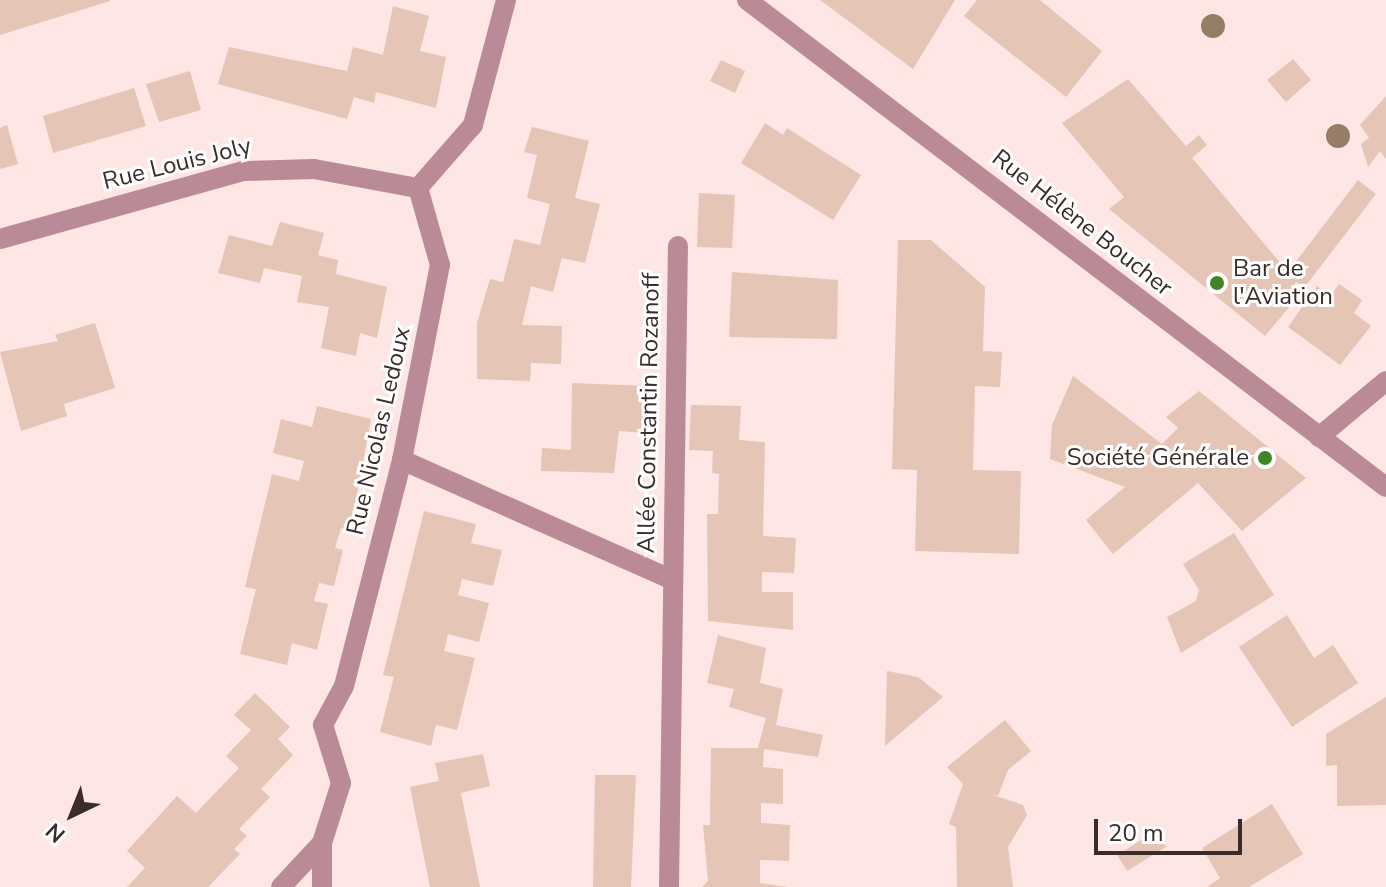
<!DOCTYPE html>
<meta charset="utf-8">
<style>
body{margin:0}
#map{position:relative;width:1386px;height:887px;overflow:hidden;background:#fde6e3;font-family:"Nunito Sans",sans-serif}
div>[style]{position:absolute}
.building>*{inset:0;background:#e5c5b5}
.minor>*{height:20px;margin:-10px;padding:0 10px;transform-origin:10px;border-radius:10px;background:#bb8a97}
.trees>*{width:24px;height:24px;margin:-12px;border-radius:50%;background:#967d66}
.dots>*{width:22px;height:22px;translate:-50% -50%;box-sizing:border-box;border:4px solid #fff;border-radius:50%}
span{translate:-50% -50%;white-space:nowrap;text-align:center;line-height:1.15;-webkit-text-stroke:6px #fff;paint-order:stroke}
.street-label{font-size:24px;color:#3a2c2b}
.poi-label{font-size:24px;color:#3a2c2b}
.left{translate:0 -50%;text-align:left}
.right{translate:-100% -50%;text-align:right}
.north{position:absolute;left:32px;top:775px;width:80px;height:80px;-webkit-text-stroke:6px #fff;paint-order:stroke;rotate:223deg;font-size:22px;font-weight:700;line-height:32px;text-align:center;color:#3a2c2b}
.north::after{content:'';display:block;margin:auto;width:28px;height:36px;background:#3a2c2b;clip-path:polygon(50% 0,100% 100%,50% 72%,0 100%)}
.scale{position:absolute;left:1094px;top:819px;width:148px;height:36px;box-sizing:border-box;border:4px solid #3a2c2b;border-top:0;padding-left:10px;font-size:24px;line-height:28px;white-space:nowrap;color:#3a2c2b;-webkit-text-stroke:6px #fff;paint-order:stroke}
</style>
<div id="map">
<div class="building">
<div style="clip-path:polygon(0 0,110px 0,110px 1px,0 35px)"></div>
<div style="clip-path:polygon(820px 0,955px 0,913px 69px)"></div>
<div style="clip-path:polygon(977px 0,1040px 0,1102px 51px,1066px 97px,964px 16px)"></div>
<div style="clip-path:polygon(393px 6px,429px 16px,420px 51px,446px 57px,436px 108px,376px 92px,374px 103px,354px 97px,347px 119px,218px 84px,229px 47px,347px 71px,353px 47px,383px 55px)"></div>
<div style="clip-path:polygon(1293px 59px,1311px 80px,1286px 102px,1267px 80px)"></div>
<div style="clip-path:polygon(721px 60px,745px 71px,735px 93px,710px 81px)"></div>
<div style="clip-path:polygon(190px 71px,201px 110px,159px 122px,146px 84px)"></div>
<div style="clip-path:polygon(1128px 79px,1186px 146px,1199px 135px,1207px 145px,1192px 158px,1288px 272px,1358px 180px,1376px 194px,1304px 288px,1296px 282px,1282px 299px,1291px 305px,1265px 336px,1109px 209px,1124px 197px,1062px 123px)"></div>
<div style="clip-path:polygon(134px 88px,146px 126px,53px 153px,43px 116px)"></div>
<div style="clip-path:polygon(1386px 96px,1386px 159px,1380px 151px,1368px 167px,1361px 144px,1369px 138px,1360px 125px)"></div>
<div style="clip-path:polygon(765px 123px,783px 135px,787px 128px,861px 175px,833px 220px,741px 163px)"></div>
<div style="clip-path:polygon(7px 125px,18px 164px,0 169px,0 128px)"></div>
<div style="clip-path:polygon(532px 127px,589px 141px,575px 198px,600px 204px,585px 263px,562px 258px,553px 292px,531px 286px,522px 325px,562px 326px,561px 364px,531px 363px,530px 381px,477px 379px,477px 323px,490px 279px,503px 282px,514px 239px,540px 245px,550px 204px,527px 198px,537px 155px,524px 152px)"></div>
<div style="clip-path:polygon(699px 193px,735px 195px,732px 248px,697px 247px)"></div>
<div style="clip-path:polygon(280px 222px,324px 233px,318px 255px,338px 260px,336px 274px,387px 287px,377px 338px,360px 333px,356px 356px,321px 348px,329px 307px,297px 302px,302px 276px,264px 268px,260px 283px,218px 273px,229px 235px,272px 246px)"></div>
<div style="clip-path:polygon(898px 240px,931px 240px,985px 287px,983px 351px,1002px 352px,1000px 387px,975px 386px,973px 470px,1021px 471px,1019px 554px,915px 551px,917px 470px,892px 469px)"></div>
<div style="clip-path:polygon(732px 272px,838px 280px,837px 339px,729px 337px)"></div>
<div style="clip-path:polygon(1339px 284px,1362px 300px,1354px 313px,1371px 326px,1340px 365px,1288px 327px,1317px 286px,1331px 296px)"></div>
<div style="clip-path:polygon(95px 323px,115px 388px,64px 404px,67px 416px,21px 431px,0 352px,58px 341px,55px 335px)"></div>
<div style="clip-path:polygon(1073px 376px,1162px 444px,1178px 428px,1166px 417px,1199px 391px,1306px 478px,1242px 531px,1198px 483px,1113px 554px,1086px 520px,1125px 487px,1050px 459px,1052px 425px)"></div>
<div style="clip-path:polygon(572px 383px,647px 386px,645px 433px,619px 431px,614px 473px,541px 471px,542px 448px,571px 450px)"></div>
<div style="clip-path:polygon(691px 405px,741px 406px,739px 440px,765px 442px,763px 536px,796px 538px,794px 573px,762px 572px,762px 592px,793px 592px,793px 630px,708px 621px,707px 514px,718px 514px,719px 474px,712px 473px,713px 451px,689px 450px)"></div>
<div style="clip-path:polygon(317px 406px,371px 419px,350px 531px,341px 528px,335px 548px,343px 550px,334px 586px,319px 583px,314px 601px,328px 604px,317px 650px,292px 643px,287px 665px,240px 654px,256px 589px,245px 587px,272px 474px,299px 481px,304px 461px,273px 453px,281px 419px,312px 427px)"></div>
<div style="clip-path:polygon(424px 511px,476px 524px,471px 543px,502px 550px,493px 586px,462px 579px,458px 595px,489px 603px,479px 642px,448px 634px,444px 651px,475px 658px,457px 730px,436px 725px,431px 746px,380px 732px,394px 677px,383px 675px)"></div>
<div style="clip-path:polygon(1234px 533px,1274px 595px,1181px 653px,1167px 617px,1196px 601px,1199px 590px,1183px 564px)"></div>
<div style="clip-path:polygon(1287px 615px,1314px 658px,1333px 645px,1358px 683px,1292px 727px,1239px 647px)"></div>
<div style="clip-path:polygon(718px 635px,766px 648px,760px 683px,783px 689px,776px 725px,823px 735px,818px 757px,764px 749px,763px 767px,783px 769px,783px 804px,761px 803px,761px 823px,790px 825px,789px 861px,760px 860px,760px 883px,787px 887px,702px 887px,708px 881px,703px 825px,710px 825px,711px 748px,758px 748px,766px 718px,729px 707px,734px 689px,707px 683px)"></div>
<div style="clip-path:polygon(887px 671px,918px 677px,943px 697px,885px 746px)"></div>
<div style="clip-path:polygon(255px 693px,290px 727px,278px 739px,293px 755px,261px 789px,270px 797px,239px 829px,247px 836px,234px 849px,240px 854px,208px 887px,127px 887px,145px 868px,127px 851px,177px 796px,196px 813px,239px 768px,226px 756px,251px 730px,234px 715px)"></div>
<div style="clip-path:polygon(1386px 697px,1386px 805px,1337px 806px,1337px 765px,1326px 766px,1326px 734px)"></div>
<div style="clip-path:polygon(1005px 720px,1031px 751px,1008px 770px,998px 796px,990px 794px,1023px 805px,1027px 815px,1008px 847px,1013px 887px,957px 887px,956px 827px,949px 824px,963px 784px,947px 767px)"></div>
<div style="clip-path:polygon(483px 754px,490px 786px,461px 793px,480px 887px,430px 887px,410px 787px,439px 781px,435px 763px)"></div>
<div style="clip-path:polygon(595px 775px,636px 775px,631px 887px,593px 887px)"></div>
<div style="clip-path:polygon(1272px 804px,1303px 854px,1249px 887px,1207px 887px,1220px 878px,1202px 848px)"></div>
<div style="clip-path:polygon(1156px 831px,1166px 847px,1127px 871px,1117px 855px)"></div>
</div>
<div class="minor">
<div style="left:747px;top:0;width:803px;rotate:37.31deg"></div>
<div style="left:0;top:239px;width:252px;rotate:-15.6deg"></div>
<div style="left:243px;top:171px;width:71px;rotate:-1.6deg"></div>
<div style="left:314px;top:169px;width:106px;rotate:10.4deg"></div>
<div style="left:1319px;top:437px;width:87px;rotate:-39.9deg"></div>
<div style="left:402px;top:460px;width:296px;rotate:23.9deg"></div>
<div style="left:281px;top:887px;width:60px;rotate:-47deg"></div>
<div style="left:322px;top:887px;width:44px;rotate:-90deg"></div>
<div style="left:322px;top:843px;width:63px;rotate:-72.4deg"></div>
<div style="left:341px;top:783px;width:61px;rotate:-107.2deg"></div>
<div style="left:323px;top:725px;width:44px;rotate:-61.7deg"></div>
<div style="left:344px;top:686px;width:233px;rotate:-75.6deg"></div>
<div style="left:402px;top:460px;width:199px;rotate:-79deg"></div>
<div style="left:440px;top:265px;width:80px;rotate:-105.9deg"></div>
<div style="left:418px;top:188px;width:84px;rotate:-48.9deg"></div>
<div style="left:473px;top:125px;width:129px;rotate:-75.2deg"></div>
<div style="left:669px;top:887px;width:641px;rotate:-89.2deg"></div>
</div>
<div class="trees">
<div style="left:1213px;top:26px"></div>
<div style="left:1338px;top:136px"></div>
</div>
<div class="dots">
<div style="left:1217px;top:283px;background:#418529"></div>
<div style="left:1265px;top:458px;background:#418529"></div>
</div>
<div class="street-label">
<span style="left:177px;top:164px;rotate:-14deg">Rue Louis Joly</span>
<span style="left:1082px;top:223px;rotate:38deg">Rue Hélène Boucher</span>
<span style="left:649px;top:413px;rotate:-89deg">Allée Constantin Rozanoff</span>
<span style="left:379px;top:431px;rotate:-77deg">Rue Nicolas Ledoux</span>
</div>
<div class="poi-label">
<span class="left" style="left:1233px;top:283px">Bar de<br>l'Aviation</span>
<span class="right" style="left:1249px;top:458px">Société Générale</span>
</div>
<div class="north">N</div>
<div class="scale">20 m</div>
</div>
